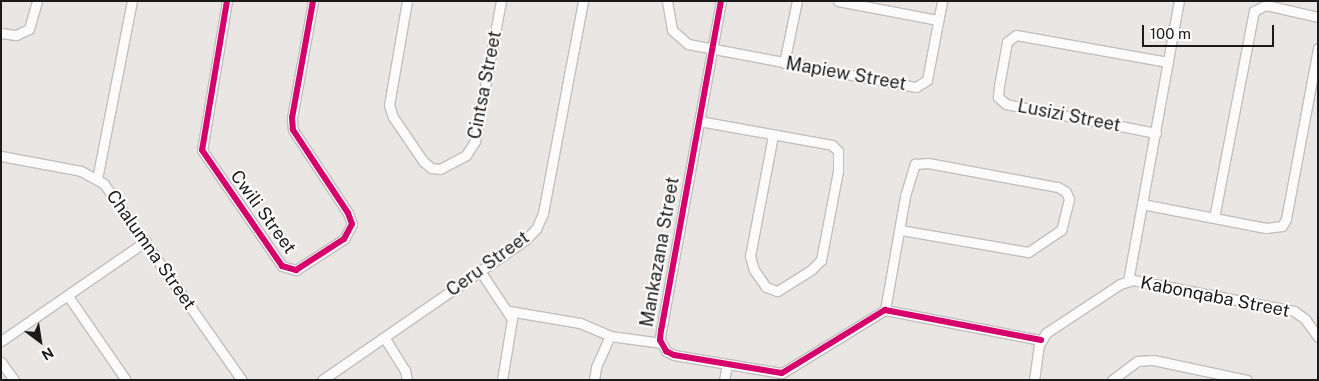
<!DOCTYPE html>
<style>
body{margin:0}
#map{position:relative;width:1319px;height:381px;overflow:hidden;background:#eae6e4;font-family:"Public Sans",sans-serif}
div>[style]{position:absolute}
.roads{filter:drop-shadow(1px 0 #c1bfbe) drop-shadow(-1px 0 #c1bfbe) drop-shadow(0 1px #c1bfbe) drop-shadow(0 -1px #c1bfbe)}
.street>*{height:9px;margin:-4.5px;padding:0 4.5px;transform-origin:4.5px;border-radius:4.5px;background:#fcfbfb}
.cycleway>*{height:6px;margin:-3px;padding:0 3px;transform-origin:3px;border-radius:3px;background:#d6006c}
span{translate:-50% -50%;white-space:nowrap;text-align:center;line-height:1.15;-webkit-text-stroke:4px #fff;paint-order:stroke}
.street-label{font-size:18px;color:#1b1b1b}
.frame{position:absolute;inset:0;border:2px solid #1b1b1b;pointer-events:none}
.north{position:absolute;left:15px;top:316px;width:50px;height:50px;-webkit-text-stroke:4px #fff;paint-order:stroke;rotate:149deg;font-size:14px;font-weight:700;line-height:20px;text-align:center;color:#1b1b1b}
.north::after{content:'';display:block;margin:auto;width:18px;height:22px;background:#1b1b1b;clip-path:polygon(50% 0,100% 100%,50% 72%,0 100%)}
.scale{position:absolute;left:1142px;top:25px;width:132px;height:22px;box-sizing:border-box;border:2px solid #1b1b1b;border-top:0;padding-left:6px;font-size:15px;line-height:18px;white-space:nowrap;color:#1b1b1b;-webkit-text-stroke:4px #fff;paint-order:stroke}
</style>
<div id="map">
<div class="roads">
<div class="street">
<div style="left:227px;top:1px;width:151px;rotate:99.5deg"></div>
<div style="left:202px;top:150px;width:141px;rotate:55.4deg"></div>
<div style="left:282px;top:266px;width:15px;rotate:16deg"></div>
<div style="left:296px;top:270px;width:57px;rotate:-32.9deg"></div>
<div style="left:344px;top:239px;width:17px;rotate:-62deg"></div>
<div style="left:352px;top:224px;width:12px;rotate:-110deg"></div>
<div style="left:348px;top:213px;width:100px;rotate:-123.5deg"></div>
<div style="left:293px;top:130px;width:12px;rotate:-95deg"></div>
<div style="left:292px;top:118px;width:119px;rotate:-79.8deg"></div>
<div style="left:407px;top:1px;width:106px;rotate:99.8deg"></div>
<div style="left:389px;top:105px;width:13px;rotate:72deg"></div>
<div style="left:393px;top:117px;width:53px;rotate:55.7deg"></div>
<div style="left:423px;top:161px;width:11px;rotate:41deg"></div>
<div style="left:431px;top:168px;width:9px;rotate:6deg"></div>
<div style="left:440px;top:169px;width:30px;rotate:-28deg"></div>
<div style="left:466px;top:155px;width:17px;rotate:-57deg"></div>
<div style="left:475px;top:141px;width:142px;rotate:-79.5deg"></div>
<div style="left:667px;top:1px;width:29px;rotate:80deg"></div>
<div style="left:672px;top:30px;width:21px;rotate:41deg"></div>
<div style="left:688px;top:44px;width:232px;rotate:10.7deg"></div>
<div style="left:916px;top:87px;width:13px;rotate:-32deg"></div>
<div style="left:927px;top:80px;width:80px;rotate:-79.2deg"></div>
<div style="left:721px;top:1px;width:334px;rotate:100.3deg"></div>
<div style="left:661px;top:330px;width:10px;rotate:96deg"></div>
<div style="left:660px;top:340px;width:13px;rotate:61deg"></div>
<div style="left:666px;top:351px;width:9px;rotate:27deg"></div>
<div style="left:674px;top:355px;width:109px;rotate:9.5deg"></div>
<div style="left:782px;top:373px;width:121px;rotate:-31.5deg"></div>
<div style="left:885px;top:310px;width:159px;rotate:10.9deg"></div>
<div style="left:838px;top:1px;width:102px;rotate:10.8deg"></div>
<div style="left:1px;top:33px;width:15px;rotate:8deg"></div>
<div style="left:16px;top:35px;width:14px;rotate:-25deg"></div>
<div style="left:29px;top:29px;width:29px;rotate:-74deg"></div>
<div style="left:784px;top:63px;width:63px;rotate:-78.2deg"></div>
<div style="left:699px;top:121px;width:135px;rotate:10.2deg"></div>
<div style="left:832px;top:145px;width:8px;rotate:45deg"></div>
<div style="left:838px;top:151px;width:20px;rotate:90deg"></div>
<div style="left:838px;top:171px;width:91px;rotate:100.8deg"></div>
<div style="left:821px;top:260px;width:14px;rotate:135deg"></div>
<div style="left:811px;top:270px;width:40px;rotate:148deg"></div>
<div style="left:777px;top:291px;width:12px;rotate:-160deg"></div>
<div style="left:766px;top:287px;width:21px;rotate:-125deg"></div>
<div style="left:754px;top:270px;width:15px;rotate:-106deg"></div>
<div style="left:750px;top:256px;width:123px;rotate:-79.2deg"></div>
<div style="left:1156px;top:133px;width:153px;rotate:-169.1deg"></div>
<div style="left:1006px;top:104px;width:11px;rotate:-139deg"></div>
<div style="left:998px;top:97px;width:11px;rotate:-85deg"></div>
<div style="left:999px;top:86px;width:45px;rotate:-79.7deg"></div>
<div style="left:1007px;top:42px;width:11px;rotate:-38deg"></div>
<div style="left:1016px;top:35px;width:154px;rotate:10.1deg"></div>
<div style="left:1px;top:156px;width:81px;rotate:10.6deg"></div>
<div style="left:81px;top:171px;width:26px;rotate:29deg"></div>
<div style="left:104px;top:184px;width:240px;rotate:54.9deg"></div>
<div style="left:97px;top:179px;width:181px;rotate:-78.9deg"></div>
<div style="left:1142px;top:204px;width:126px;rotate:11deg"></div>
<div style="left:1266px;top:228px;width:16px;rotate:-7deg"></div>
<div style="left:1282px;top:226px;width:8px;rotate:-60deg"></div>
<div style="left:1286px;top:219px;width:174px;rotate:-79.4deg"></div>
<div style="left:1214px;top:218px;width:211px;rotate:-79.1deg"></div>
<div style="left:1254px;top:11px;width:13px;rotate:-27deg"></div>
<div style="left:1266px;top:5px;width:53px;rotate:13deg"></div>
<div style="left:480px;top:271px;width:58px;rotate:56.3deg"></div>
<div style="left:512px;top:319px;width:62px;rotate:99.3deg"></div>
<div style="left:1128px;top:281px;width:285px;rotate:-79.7deg"></div>
<div style="left:68px;top:296px;width:102px;rotate:55.4deg"></div>
<div style="left:885px;top:310px;width:116px;rotate:-80deg"></div>
<div style="left:905px;top:196px;width:34px;rotate:-73deg"></div>
<div style="left:915px;top:164px;width:13px;rotate:-4deg"></div>
<div style="left:928px;top:163px;width:132px;rotate:10.5deg"></div>
<div style="left:1058px;top:187px;width:9px;rotate:32deg"></div>
<div style="left:1066px;top:192px;width:8px;rotate:67deg"></div>
<div style="left:1069px;top:199px;width:32px;rotate:104deg"></div>
<div style="left:1061px;top:230px;width:40px;rotate:146deg"></div>
<div style="left:1028px;top:252px;width:130px;rotate:-170.2deg"></div>
<div style="left:509px;top:311px;width:72px;rotate:9.6deg"></div>
<div style="left:580px;top:323px;width:33px;rotate:23deg"></div>
<div style="left:610px;top:336px;width:52px;rotate:7.7deg"></div>
<div style="left:384px;top:337px;width:39px;rotate:58deg"></div>
<div style="left:405px;top:370px;width:10px;rotate:79deg"></div>
<div style="left:1px;top:341px;width:176px;rotate:-34.6deg"></div>
<div style="left:1px;top:362px;width:22px;rotate:54deg"></div>
<div style="left:322px;top:380px;width:247px;rotate:-34.6deg"></div>
<div style="left:525px;top:240px;width:16px;rotate:-45deg"></div>
<div style="left:536px;top:229px;width:17px;rotate:-66deg"></div>
<div style="left:543px;top:213px;width:216px;rotate:-79.3deg"></div>
<div style="left:594px;top:380px;width:13px;rotate:-81deg"></div>
<div style="left:596px;top:367px;width:34px;rotate:-66deg"></div>
<div style="left:724px;top:380px;width:15px;rotate:-79deg"></div>
<div style="left:1034px;top:380px;width:35px;rotate:-82deg"></div>
<div style="left:1039px;top:345px;width:14px;rotate:-60deg"></div>
<div style="left:1046px;top:333px;width:89px;rotate:-33.5deg"></div>
<div style="left:1120px;top:284px;width:14px;rotate:-17deg"></div>
<div style="left:1133px;top:280px;width:164px;rotate:10.9deg"></div>
<div style="left:1294px;top:311px;width:14px;rotate:36deg"></div>
<div style="left:1305px;top:319px;width:22px;rotate:54deg"></div>
<div style="left:1112px;top:380px;width:31px;rotate:-37deg"></div>
<div style="left:1137px;top:361px;width:16px;rotate:-4deg"></div>
<div style="left:1153px;top:360px;width:96px;rotate:12deg"></div>
</div>
</div>
<div class="cycleway">
<div style="left:227px;top:1px;width:151px;rotate:99.5deg"></div>
<div style="left:202px;top:150px;width:141px;rotate:55.4deg"></div>
<div style="left:282px;top:266px;width:15px;rotate:16deg"></div>
<div style="left:296px;top:270px;width:57px;rotate:-32.9deg"></div>
<div style="left:344px;top:239px;width:17px;rotate:-62deg"></div>
<div style="left:352px;top:224px;width:12px;rotate:-110deg"></div>
<div style="left:348px;top:213px;width:100px;rotate:-123.5deg"></div>
<div style="left:293px;top:130px;width:12px;rotate:-95deg"></div>
<div style="left:292px;top:118px;width:119px;rotate:-79.8deg"></div>
<div style="left:721px;top:1px;width:334px;rotate:100.3deg"></div>
<div style="left:661px;top:330px;width:10px;rotate:96deg"></div>
<div style="left:660px;top:340px;width:13px;rotate:61deg"></div>
<div style="left:666px;top:351px;width:9px;rotate:27deg"></div>
<div style="left:674px;top:355px;width:109px;rotate:9.5deg"></div>
<div style="left:782px;top:373px;width:121px;rotate:-31.5deg"></div>
<div style="left:885px;top:310px;width:159px;rotate:10.9deg"></div>
</div>
<div class="street-label">
<span style="left:846px;top:74px;rotate:10deg">Mapiew Street</span>
<span style="left:485px;top:85px;rotate:-79deg">Cintsa Street</span>
<span style="left:1069px;top:116px;rotate:11deg">Lusizi Street</span>
<span style="left:263px;top:212px;rotate:54deg">Cwili Street</span>
<span style="left:151px;top:250px;rotate:55deg">Chalumna Street</span>
<span style="left:660px;top:252px;rotate:-80deg">Mankazana Street</span>
<span style="left:488px;top:264px;rotate:-36deg">Ceru Street</span>
<span style="left:1215px;top:297px;rotate:11deg">Kabonqaba Street</span>
</div>
<div class="frame"></div>
<div class="north">N</div>
<div class="scale">100 m</div>
</div>
